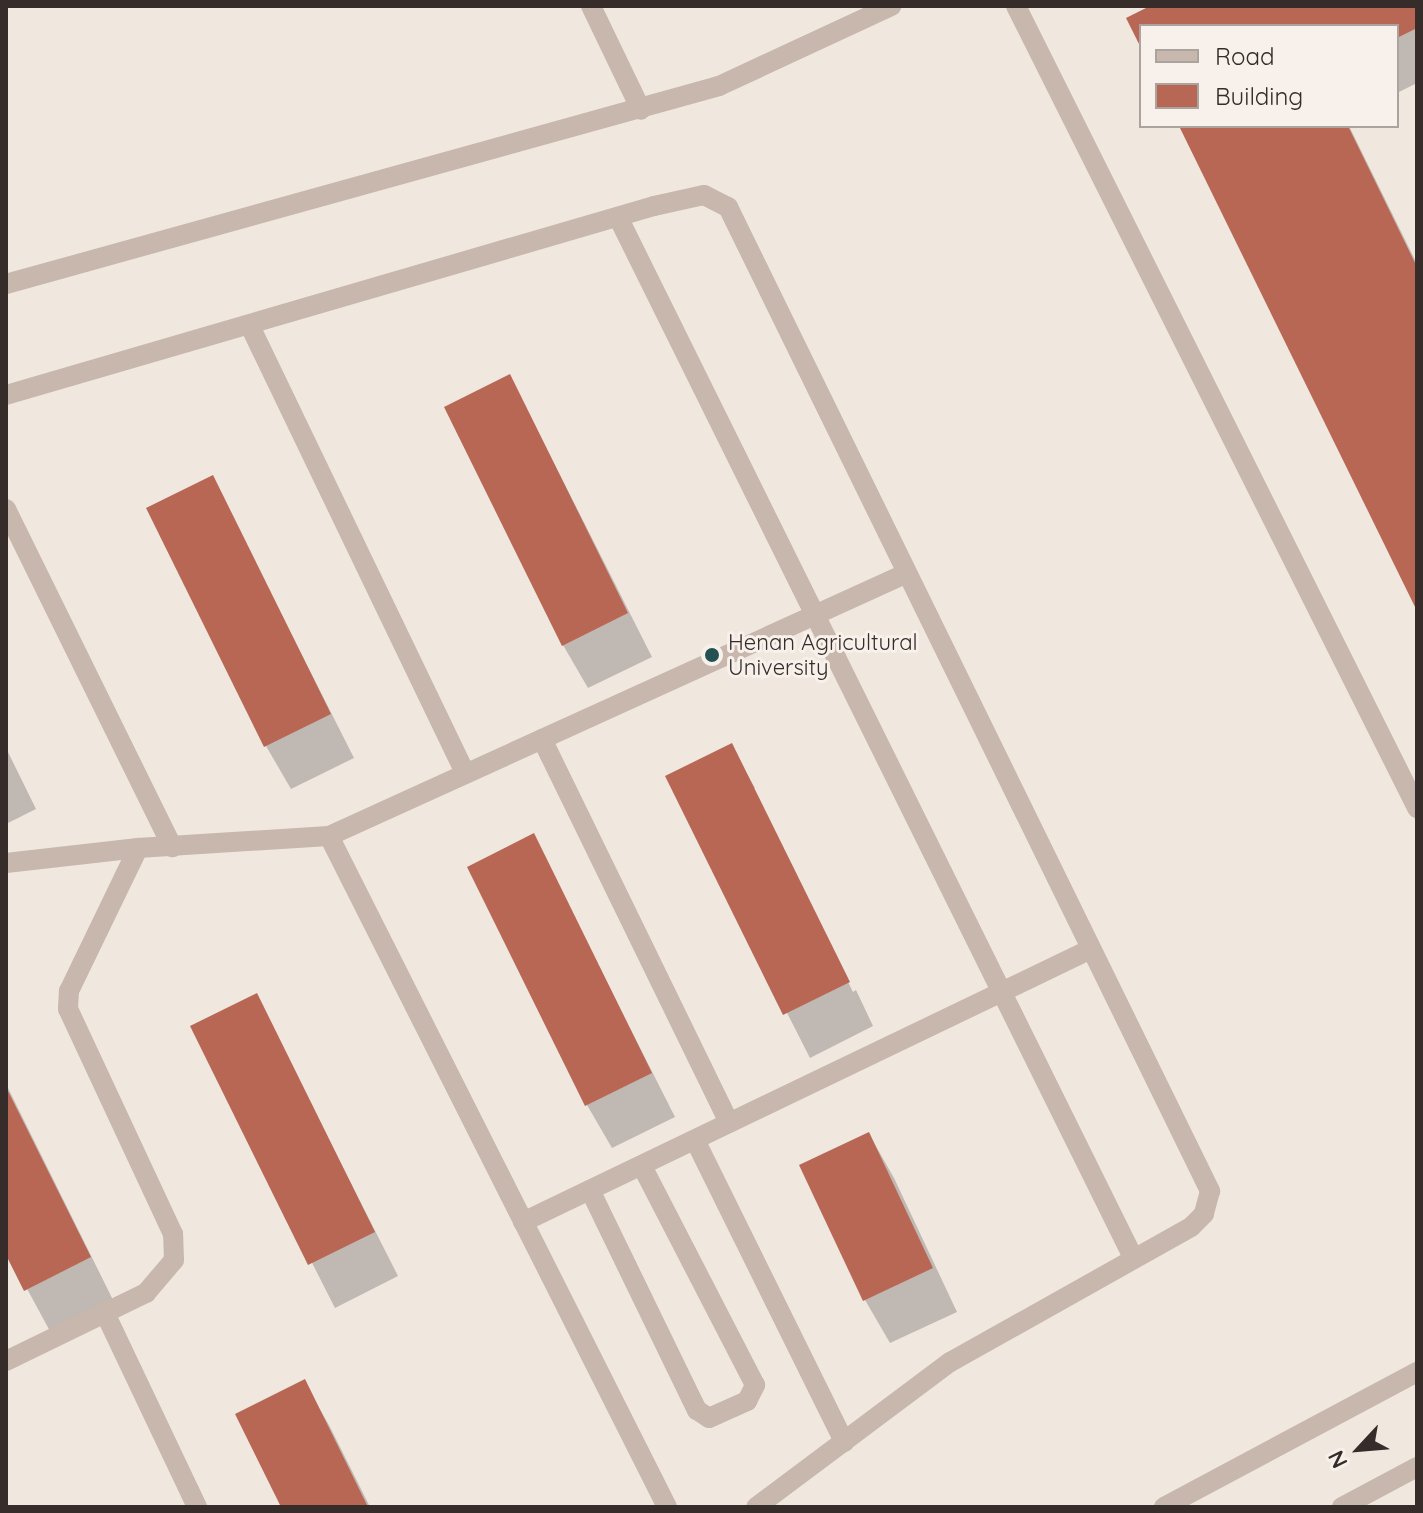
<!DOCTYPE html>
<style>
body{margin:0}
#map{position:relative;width:1423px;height:1513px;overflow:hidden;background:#f0e7df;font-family:Quicksand,sans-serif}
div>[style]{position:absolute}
.shadow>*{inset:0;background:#0003}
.building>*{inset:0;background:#b86755}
.minor>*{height:20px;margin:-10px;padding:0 10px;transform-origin:10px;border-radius:10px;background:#c7b7ac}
.dots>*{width:22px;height:22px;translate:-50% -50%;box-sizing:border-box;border:4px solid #f8f1eb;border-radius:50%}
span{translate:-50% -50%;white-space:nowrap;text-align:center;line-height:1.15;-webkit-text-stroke:6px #f8f1eb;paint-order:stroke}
.poi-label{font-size:22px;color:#362d2a}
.left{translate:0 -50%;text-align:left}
.frame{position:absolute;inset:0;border:8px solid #362d2a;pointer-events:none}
.legend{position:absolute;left:1139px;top:24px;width:260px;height:104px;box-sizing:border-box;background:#f8f1eb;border:2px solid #aaa39e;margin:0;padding:10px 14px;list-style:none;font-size:24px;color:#362d2a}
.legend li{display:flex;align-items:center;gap:16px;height:40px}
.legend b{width:40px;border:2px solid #aaa39e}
.north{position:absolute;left:1319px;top:1409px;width:80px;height:80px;-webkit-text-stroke:6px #f8f1eb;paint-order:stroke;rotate:244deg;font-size:22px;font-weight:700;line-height:32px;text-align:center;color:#362d2a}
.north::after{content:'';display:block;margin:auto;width:28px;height:36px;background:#362d2a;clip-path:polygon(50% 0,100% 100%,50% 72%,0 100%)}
</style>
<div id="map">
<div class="shadow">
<div style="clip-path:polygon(1155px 6px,1417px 6px,1417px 83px,1397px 93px,1397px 26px,1141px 26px,1141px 43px,1129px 19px)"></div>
<div style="clip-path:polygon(1182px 126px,1349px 126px,1417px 264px,1417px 607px)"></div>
<div style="clip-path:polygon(510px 376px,652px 657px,588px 688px,563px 645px)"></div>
<div style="clip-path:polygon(212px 477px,354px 758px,291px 789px,266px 746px)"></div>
<div style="clip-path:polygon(731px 746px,755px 788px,751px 788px,853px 992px,856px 990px,873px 1026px,810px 1058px,667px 777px)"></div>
<div style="clip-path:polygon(6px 748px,36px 809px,6px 824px)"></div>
<div style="clip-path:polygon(533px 836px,675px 1117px,612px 1148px,587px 1105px)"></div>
<div style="clip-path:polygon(256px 996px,398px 1276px,335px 1308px,192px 1027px)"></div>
<div style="clip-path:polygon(6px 1084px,114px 1302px,51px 1333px,6px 1250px)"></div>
<div style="clip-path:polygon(869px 1134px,894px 1178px,957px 1312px,890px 1343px,865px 1300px,802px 1165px)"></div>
<div style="clip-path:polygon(304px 1382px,329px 1425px,370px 1507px,284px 1507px)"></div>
</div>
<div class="building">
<div style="clip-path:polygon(1150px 6px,1417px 6px,1417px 28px,1397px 38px,1397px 26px,1141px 26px,1141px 48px,1126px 18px)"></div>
<div style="clip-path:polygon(1179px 126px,1348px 126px,1417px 267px,1417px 611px)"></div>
<div style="clip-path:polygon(510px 374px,628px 613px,562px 646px,444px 407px)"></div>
<div style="clip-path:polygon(213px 475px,331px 714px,264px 747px,146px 508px)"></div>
<div style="clip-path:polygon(732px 743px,850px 982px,783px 1015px,665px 776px)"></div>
<div style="clip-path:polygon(534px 833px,652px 1073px,585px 1106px,467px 867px)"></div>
<div style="clip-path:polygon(257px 993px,375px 1232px,308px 1265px,190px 1026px)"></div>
<div style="clip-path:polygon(6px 1087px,91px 1257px,24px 1291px,6px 1255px)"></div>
<div style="clip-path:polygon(869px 1132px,933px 1268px,863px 1301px,799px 1165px)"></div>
<div style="clip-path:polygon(305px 1379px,368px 1507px,281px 1507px,235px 1414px)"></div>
</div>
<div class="minor">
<div style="left:591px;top:6px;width:115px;rotate:64.3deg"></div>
<div style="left:1016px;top:6px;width:897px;rotate:63.43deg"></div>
<div style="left:618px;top:217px;width:1161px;rotate:63.66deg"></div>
<div style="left:6px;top:284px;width:740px;rotate:-15.52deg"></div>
<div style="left:719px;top:86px;width:190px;rotate:-24.9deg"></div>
<div style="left:250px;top:326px;width:497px;rotate:64.3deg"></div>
<div style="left:6px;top:395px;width:675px;rotate:-16.26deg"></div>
<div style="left:654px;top:206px;width:51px;rotate:-12.4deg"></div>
<div style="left:704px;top:195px;width:27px;rotate:27deg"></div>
<div style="left:728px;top:207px;width:1096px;rotate:63.9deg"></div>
<div style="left:1210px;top:1191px;width:24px;rotate:105deg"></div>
<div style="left:1204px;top:1214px;width:18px;rotate:135deg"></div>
<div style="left:1191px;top:1227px;width:276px;rotate:150.7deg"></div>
<div style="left:950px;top:1362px;width:242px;rotate:143.2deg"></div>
<div style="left:6px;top:509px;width:377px;rotate:63.8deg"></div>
<div style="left:542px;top:739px;width:427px;rotate:64deg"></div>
<div style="left:329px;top:836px;width:751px;rotate:63.26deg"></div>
<div style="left:6px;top:863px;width:133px;rotate:-6.5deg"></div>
<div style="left:138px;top:848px;width:191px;rotate:-3.6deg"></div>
<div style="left:329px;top:836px;width:633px;rotate:-24.46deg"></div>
<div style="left:695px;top:1140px;width:337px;rotate:63.7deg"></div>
<div style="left:590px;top:1190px;width:245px;rotate:64.1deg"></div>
<div style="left:697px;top:1410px;width:14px;rotate:34deg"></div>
<div style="left:709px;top:1418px;width:42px;rotate:-24.1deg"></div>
<div style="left:747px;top:1401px;width:18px;rotate:-63deg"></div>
<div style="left:755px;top:1385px;width:246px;rotate:-117.3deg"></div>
<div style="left:523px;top:1222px;width:630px;rotate:-25.67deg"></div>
<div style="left:104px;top:1311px;width:217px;rotate:64.6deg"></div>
<div style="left:6px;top:1361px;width:156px;rotate:-25.9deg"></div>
<div style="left:146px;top:1293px;width:43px;rotate:-49.7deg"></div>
<div style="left:174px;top:1260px;width:26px;rotate:-92deg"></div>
<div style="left:173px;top:1234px;width:248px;rotate:-115deg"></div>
<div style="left:68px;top:1009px;width:18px;rotate:-87deg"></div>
<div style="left:69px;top:991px;width:159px;rotate:-64.2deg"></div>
<div style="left:1164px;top:1507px;width:287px;rotate:-28.1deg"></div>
<div style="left:1342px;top:1507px;width:85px;rotate:-28.1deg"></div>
</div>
<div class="dots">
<div style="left:712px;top:655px;background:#245252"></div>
</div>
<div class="poi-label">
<span class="left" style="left:728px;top:655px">Henan Agricultural<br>University</span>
</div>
<div class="frame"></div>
<ul class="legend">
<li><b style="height:10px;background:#c7b7ac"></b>Road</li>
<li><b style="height:22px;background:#b86755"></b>Building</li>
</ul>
<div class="north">N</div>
</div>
